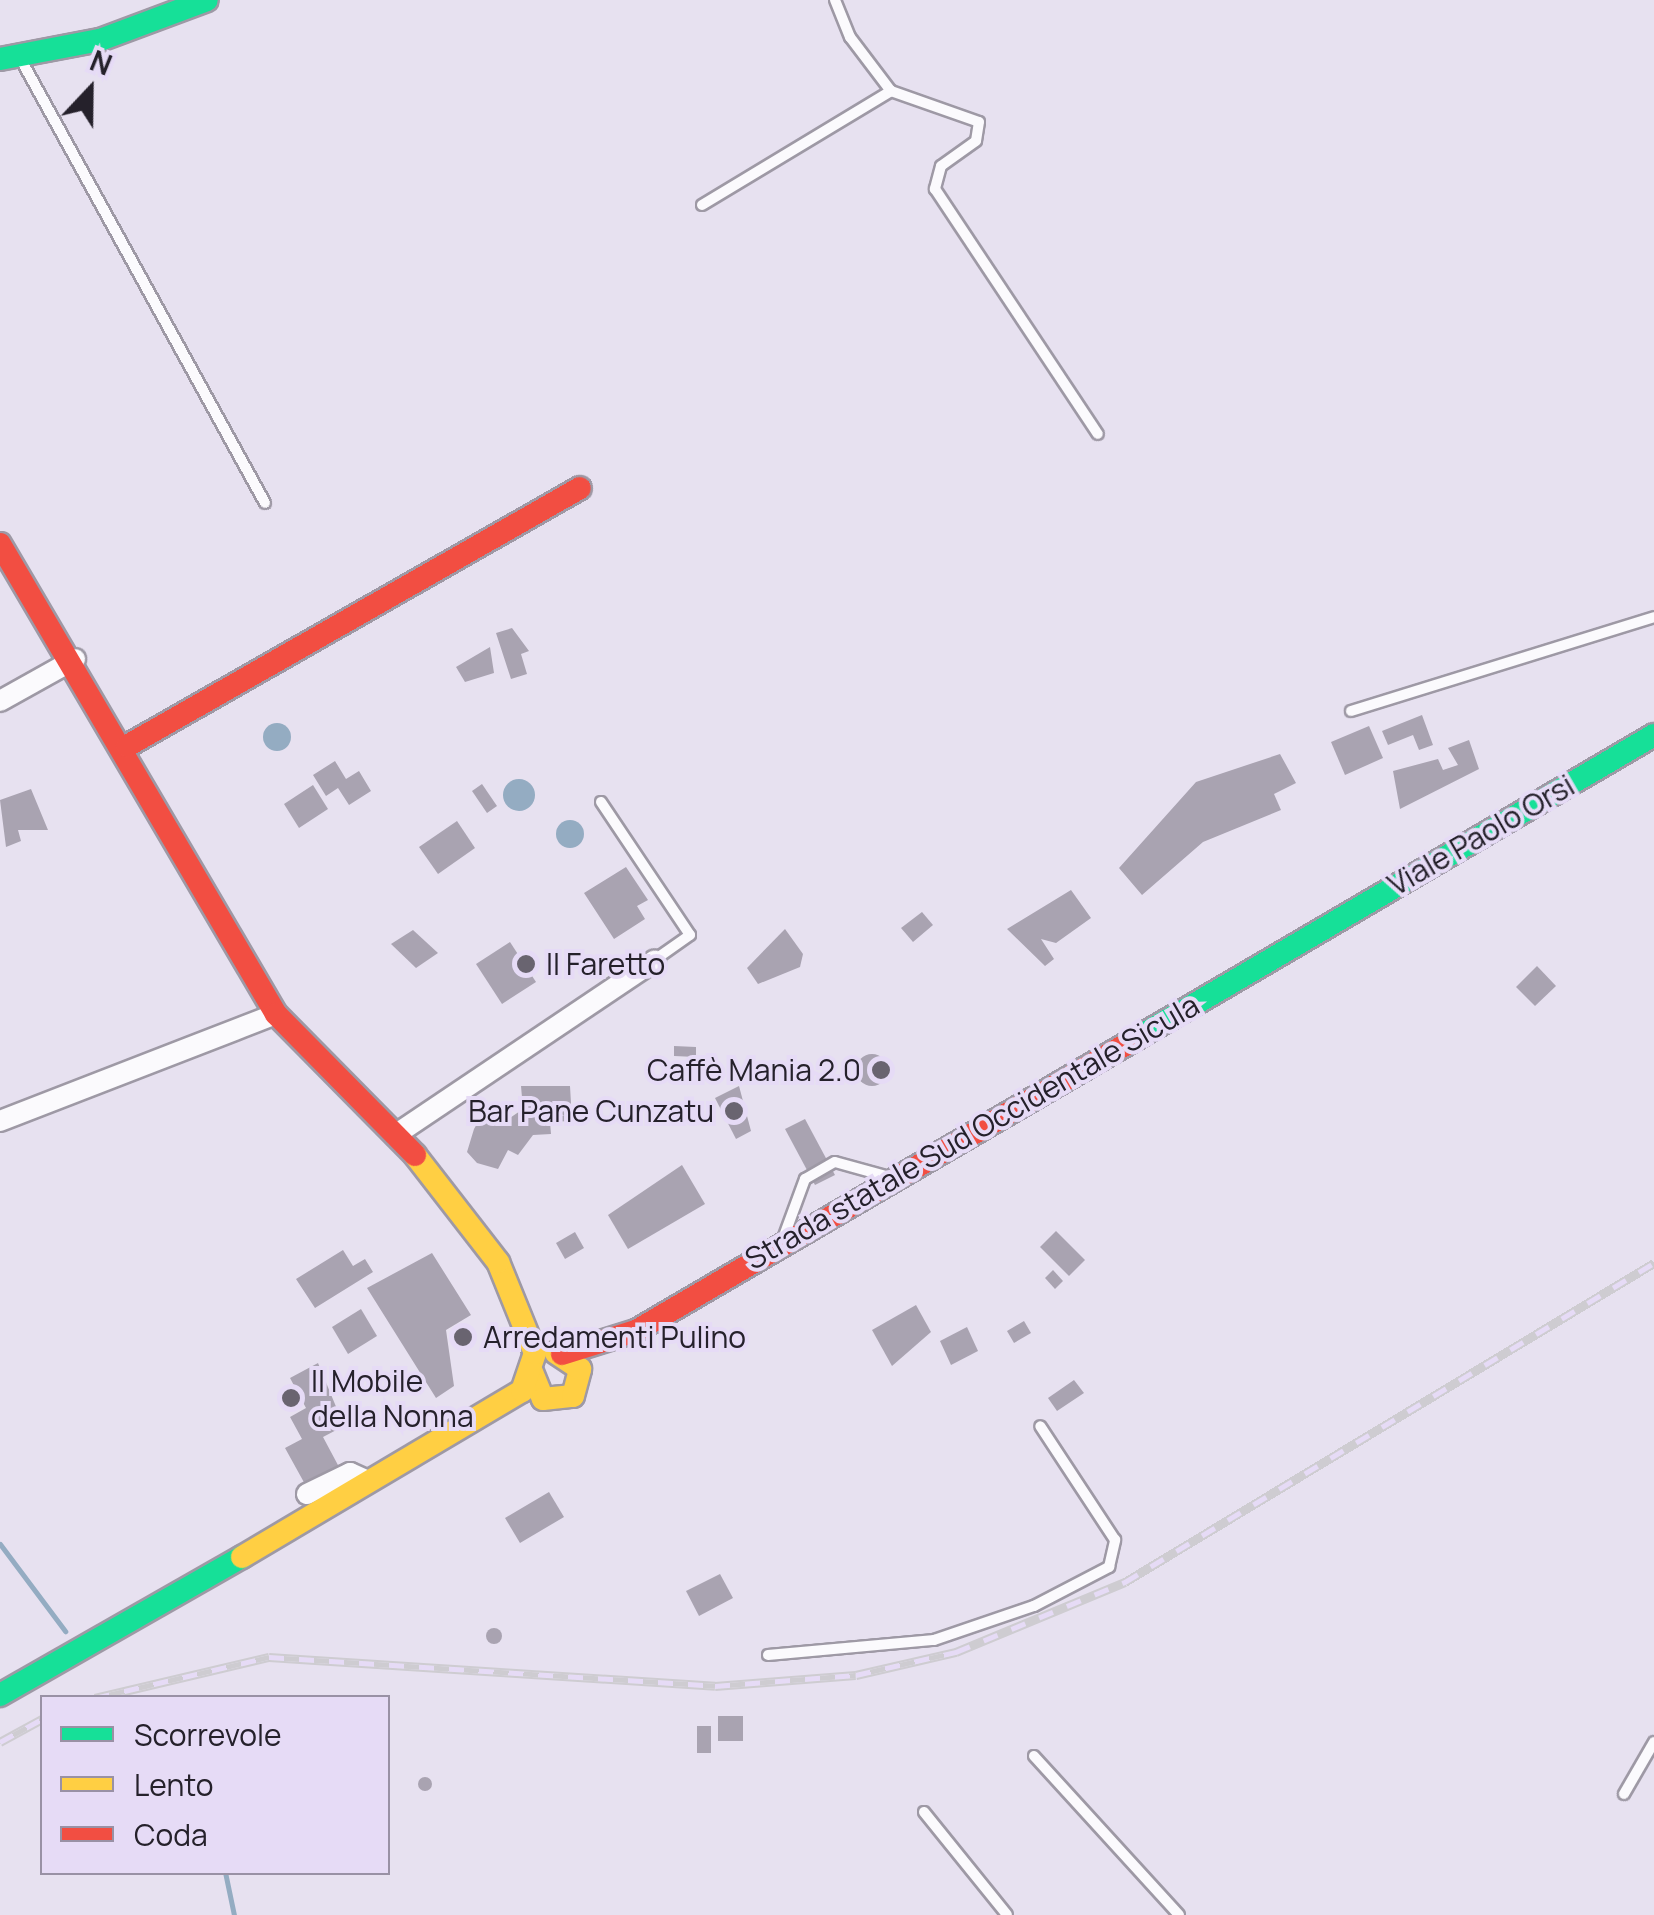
<!DOCTYPE html>
<meta charset="utf-8">
<style>
body{margin:0}
#map{position:relative;width:1654px;height:1915px;overflow:hidden;background:#e7e1f0;font-family:Manrope,sans-serif}
div>[style]{position:absolute}
.water>*{inset:0;background:#94acc2}
.round{border-radius:50%}
.stream>*{height:5px;margin:-2.5px;padding:0 2.5px;transform-origin:2.5px;border-radius:2.5px;background:#94acc2}
.building>*{inset:0;background:#a9a3b1}
.roads{filter:drop-shadow(2px 0 #9e99a5) drop-shadow(-2px 0 #9e99a5) drop-shadow(0 2px #9e99a5) drop-shadow(0 -2px #9e99a5)}
.lane>*{height:10px;margin:-5px;padding:0 5px;transform-origin:5px;border-radius:5px;background:#fbfafd}
.street>*{height:20px;margin:-10px;padding:0 10px;transform-origin:10px;border-radius:10px;background:#fbfafd}
.fast>*{height:22px;margin:-11px;padding:0 11px;transform-origin:11px;border-radius:11px;background:#16e098}
.slow>*{height:22px;margin:-11px;padding:0 11px;transform-origin:11px;border-radius:11px;background:#ffcf43}
.jam>*{height:22px;margin:-11px;padding:0 11px;transform-origin:11px;border-radius:11px;background:#f24e42}
.rail>*{height:9px;margin-top:-4.5px;transform-origin:0;background:repeating-linear-gradient(90deg,#e6dbf6 0 15px,#ceccd1 0 30px);box-sizing:border-box;border-block:2px solid #ceccd1}
.dots>*{width:28px;height:28px;translate:-50% -50%;box-sizing:border-box;border:5px solid #e6dbf6;border-radius:50%}
span{translate:-50% -50%;white-space:nowrap;text-align:center;line-height:1.15;-webkit-text-stroke:8px #e6dbf6;paint-order:stroke}
.street-label{font-size:30px;color:#25212b}
.poi-label{font-size:30px;color:#25212b}
.left{translate:0 -50%;text-align:left}
.right{translate:-100% -50%;text-align:right}
.legend{position:absolute;left:40px;top:1695px;width:350px;height:180px;box-sizing:border-box;background:#e6dbf6;border:2px solid #9991a5;margin:0;padding:12px 18px;list-style:none;font-size:30px;color:#25212b}
.legend li{display:flex;align-items:center;gap:20px;height:50px}
.legend b{width:50px;border:2px solid #9991a5}
.north{position:absolute;left:40px;top:40px;width:100px;height:100px;-webkit-text-stroke:8px #e6dbf6;paint-order:stroke;rotate:22deg;font-size:28px;font-weight:700;line-height:40px;text-align:center;color:#25212b}
.north::after{content:'';display:block;margin:auto;width:35px;height:45px;background:#25212b;clip-path:polygon(50% 0,100% 100%,50% 72%,0 100%)}
</style>
<div id="map">
<div class="water">
<div class="round" style="left:263px;top:723px;width:28px;height:28px"></div>
<div class="round" style="left:503px;top:779px;width:32px;height:32px"></div>
<div class="round" style="left:556px;top:820px;width:28px;height:28px"></div>
</div>
<div class="stream">
<div style="left:0;top:1544px;width:109px;rotate:53.2deg"></div>
<div style="left:225px;top:1872px;width:44px;rotate:78.2deg"></div>
</div>
<div class="building">
<div style="clip-path:polygon(512px 628px,529px 651px,521px 654px,527px 674px,511px 679px,496px 633px)"></div>
<div style="clip-path:polygon(490px 647px,494px 673px,465px 682px,456px 667px)"></div>
<div style="clip-path:polygon(1422px 715px,1433px 745px,1419px 750px,1413px 735px,1388px 745px,1382px 731px)"></div>
<div style="clip-path:polygon(1369px 726px,1383px 758px,1345px 775px,1331px 742px)"></div>
<div style="clip-path:polygon(1469px 740px,1479px 769px,1400px 809px,1393px 771px,1438px 759px,1443px 770px,1458px 765px,1448px 748px)"></div>
<div style="clip-path:polygon(1280px 754px,1296px 783px,1274px 794px,1281px 810px,1203px 842px,1142px 895px,1119px 868px,1196px 782px)"></div>
<div style="clip-path:polygon(335px 761px,346px 779px,359px 771px,371px 791px,349px 805px,338px 788px,326px 796px,313px 775px)"></div>
<div style="clip-path:polygon(482px 784px,497px 806px,487px 813px,472px 791px)"></div>
<div style="clip-path:polygon(313px 785px,328px 809px,299px 828px,284px 804px)"></div>
<div style="clip-path:polygon(31px 789px,48px 830px,18px 830px,21px 841px,6px 847px,0 800px)"></div>
<div style="clip-path:polygon(457px 821px,475px 848px,438px 874px,419px 847px)"></div>
<div style="clip-path:polygon(626px 867px,648px 900px,637px 906px,645px 919px,614px 939px,584px 893px)"></div>
<div style="clip-path:polygon(1071px 890px,1091px 918px,1056px 943px,1041px 939px,1054px 959px,1045px 966px,1007px 929px)"></div>
<div style="clip-path:polygon(922px 912px,933px 925px,913px 942px,901px 928px)"></div>
<div style="clip-path:polygon(785px 929px,803px 954px,800px 967px,758px 984px,747px 968px)"></div>
<div style="clip-path:polygon(413px 930px,438px 953px,416px 968px,391px 944px)"></div>
<div style="clip-path:polygon(510px 942px,536px 982px,502px 1004px,476px 964px)"></div>
<div style="clip-path:polygon(1537px 966px,1556px 986px,1535px 1006px,1516px 987px)"></div>
<div style="clip-path:polygon(674px 1046px,696px 1047px,696px 1057px,674px 1056px)"></div>
<div class="round" style="left:856px;top:1054px;width:32px;height:32px"></div>
<div style="clip-path:polygon(521px 1086px,570px 1086px,572px 1121px,550px 1122px,551px 1134px,533px 1135px,518px 1155px,508px 1150px,498px 1169px,477px 1163px,467px 1152px,474px 1129px,486px 1108px,507px 1120px,523px 1109px)"></div>
<div style="clip-path:polygon(739px 1086px,751px 1131px,736px 1139px,715px 1098px)"></div>
<div style="clip-path:polygon(805px 1119px,835px 1175px,815px 1185px,785px 1129px)"></div>
<div style="clip-path:polygon(682px 1165px,705px 1204px,628px 1249px,608px 1215px)"></div>
<div style="clip-path:polygon(1056px 1231px,1085px 1260px,1069px 1276px,1040px 1247px)"></div>
<div style="clip-path:polygon(575px 1232px,584px 1248px,565px 1259px,556px 1243px)"></div>
<div style="clip-path:polygon(343px 1250px,353px 1266px,365px 1259px,373px 1272px,315px 1308px,296px 1279px)"></div>
<div style="clip-path:polygon(432px 1253px,471px 1315px,446px 1330px,454px 1386px,436px 1398px,367px 1288px)"></div>
<div style="clip-path:polygon(1053px 1270px,1063px 1281px,1055px 1289px,1045px 1278px)"></div>
<div style="clip-path:polygon(916px 1305px,931px 1332px,892px 1366px,872px 1330px)"></div>
<div style="clip-path:polygon(361px 1309px,377px 1336px,348px 1354px,332px 1327px)"></div>
<div style="clip-path:polygon(1024px 1321px,1031px 1333px,1014px 1343px,1007px 1331px)"></div>
<div style="clip-path:polygon(967px 1327px,978px 1351px,951px 1365px,940px 1341px)"></div>
<div style="clip-path:polygon(318px 1363px,344px 1426px,323px 1437px,339px 1467px,306px 1486px,285px 1448px,302px 1439px,290px 1417px,306px 1408px,290px 1378px)"></div>
<div style="clip-path:polygon(1074px 1380px,1084px 1393px,1057px 1411px,1048px 1398px)"></div>
<div style="clip-path:polygon(549px 1492px,564px 1517px,520px 1543px,505px 1518px)"></div>
<div style="clip-path:polygon(720px 1574px,733px 1598px,699px 1616px,686px 1591px)"></div>
<div class="round" style="left:486px;top:1628px;width:16px;height:16px"></div>
<div style="clip-path:polygon(718px 1716px,743px 1716px,743px 1741px,718px 1741px)"></div>
<div style="clip-path:polygon(697px 1726px,711px 1726px,711px 1753px,697px 1753px)"></div>
<div class="round" style="left:418px;top:1777px;width:14px;height:14px"></div>
</div>
<div class="roads">
<div class="lane">
<div style="left:835px;top:0;width:40px;rotate:68deg"></div>
<div style="left:850px;top:37px;width:68px;rotate:52.8deg"></div>
<div style="left:891px;top:91px;width:93px;rotate:19.4deg"></div>
<div style="left:979px;top:122px;width:19px;rotate:99deg"></div>
<div style="left:976px;top:141px;width:43px;rotate:144.5deg"></div>
<div style="left:941px;top:166px;width:24px;rotate:105deg"></div>
<div style="left:935px;top:189px;width:294px;rotate:56.4deg"></div>
<div style="left:19px;top:56px;width:510px;rotate:61.17deg"></div>
<div style="left:702px;top:205px;width:221px;rotate:-31.1deg"></div>
<div style="left:1351px;top:711px;width:317px;rotate:-17.2deg"></div>
<div style="left:601px;top:802px;width:160px;rotate:56.2deg"></div>
<div style="left:690px;top:935px;width:42px;rotate:144.8deg"></div>
<div style="left:784px;top:1236px;width:61px;rotate:-69.8deg"></div>
<div style="left:805px;top:1179px;width:34px;rotate:-30deg"></div>
<div style="left:835px;top:1162px;width:53px;rotate:15.4deg"></div>
<div style="left:768px;top:1655px;width:167px;rotate:-5.2deg"></div>
<div style="left:934px;top:1640px;width:106px;rotate:-18.8deg"></div>
<div style="left:1034px;top:1606px;width:85px;rotate:-27.5deg"></div>
<div style="left:1109px;top:1567px;width:28px;rotate:-77deg"></div>
<div style="left:1115px;top:1540px;width:136px;rotate:-123.3deg"></div>
<div style="left:1034px;top:1756px;width:215px;rotate:47.6deg"></div>
<div style="left:1624px;top:1794px;width:60px;rotate:-60deg"></div>
<div style="left:924px;top:1812px;width:132px;rotate:51.1deg"></div>
</div>
<div class="street">
<div style="left:0;top:701px;width:86px;rotate:-29.2deg"></div>
<div style="left:0;top:1121px;width:296px;rotate:-21.2deg"></div>
<div style="left:395px;top:1135px;width:313px;rotate:-33.9deg"></div>
<div style="left:307px;top:1494px;width:48px;rotate:-26deg"></div>
<div style="left:350px;top:1473px;width:20px;rotate:24deg"></div>
</div>
<div class="fast">
<div style="left:0;top:59px;width:102px;rotate:-10.8deg"></div>
<div style="left:100px;top:40px;width:114px;rotate:-20.5deg"></div>
<div style="left:1137px;top:1038px;width:599px;rotate:-30.37deg"></div>
<div style="left:0;top:1695px;width:279px;rotate:-29.7deg"></div>
</div>
<div class="slow">
<div style="left:532px;top:1372px;width:29px;rotate:68deg"></div>
<div style="left:543px;top:1399px;width:30px;rotate:-6deg"></div>
<div style="left:573px;top:1396px;width:28px;rotate:-75deg"></div>
<div style="left:580px;top:1369px;width:29px;rotate:-146deg"></div>
<div style="left:242px;top:1557px;width:326px;rotate:-30.7deg"></div>
<div style="left:522px;top:1391px;width:40px;rotate:-71.1deg"></div>
<div style="left:535px;top:1353px;width:98px;rotate:-112.1deg"></div>
<div style="left:498px;top:1262px;width:135px;rotate:-127.8deg"></div>
</div>
<div class="jam">
<div style="left:0;top:544px;width:545px;rotate:59.58deg"></div>
<div style="left:276px;top:1014px;width:198px;rotate:45.4deg"></div>
<div style="left:127px;top:746px;width:521px;rotate:-29.66deg"></div>
<div style="left:562px;top:1354px;width:77px;rotate:-17.3deg"></div>
<div style="left:636px;top:1331px;width:580px;rotate:-30.32deg"></div>
</div>
</div>
<div class="rail">
<div style="left:95px;top:1698px;width:179px;rotate:-13.3deg"></div>
<div style="left:269px;top:1657px;width:447px;rotate:3.7deg"></div>
<div style="left:715px;top:1686px;width:141px;rotate:-4.5deg"></div>
<div style="left:856px;top:1675px;width:103px;rotate:-13deg"></div>
<div style="left:956px;top:1652px;width:183px;rotate:-22.5deg"></div>
<div style="left:1125px;top:1582px;width:618px;rotate:-31.09deg"></div>
<div style="left:0;top:1742px;width:48px;rotate:-28.7deg"></div>
</div>
<div class="dots">
<div style="left:526px;top:964px;background:#696470"></div>
<div style="left:881px;top:1070px;background:#696470"></div>
<div style="left:734px;top:1111px;background:#696470"></div>
<div style="left:463px;top:1337px;background:#696470"></div>
<div style="left:291px;top:1398px;background:#696470"></div>
</div>
<div class="street-label">
<span style="left:1481px;top:835px;rotate:-30deg">Viale Paolo Orsi</span>
<span style="left:972px;top:1132px;rotate:-30deg">Strada statale Sud Occidentale Sicula</span>
</div>
<div class="poi-label">
<span class="left" style="left:546px;top:964px">Il Faretto</span>
<span class="right" style="left:861px;top:1070px">Caffè Mania 2.0</span>
<span class="right" style="left:714px;top:1111px">Bar Pane Cunzatu</span>
<span class="left" style="left:483px;top:1337px">Arredamenti Pulino</span>
<span class="left" style="left:311px;top:1398px">Il Mobile<br>della Nonna</span>
</div>
<ul class="legend">
<li><b style="height:12px;background:#16e098"></b>Scorrevole</li>
<li><b style="height:12px;background:#ffcf43"></b>Lento</li>
<li><b style="height:12px;background:#f24e42"></b>Coda</li>
</ul>
<div class="north">N</div>
</div>
